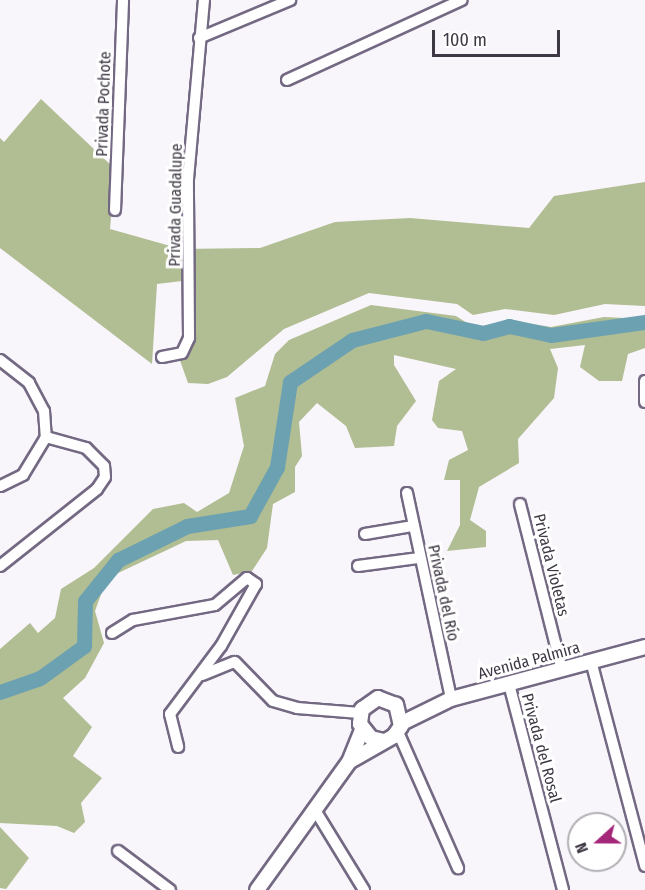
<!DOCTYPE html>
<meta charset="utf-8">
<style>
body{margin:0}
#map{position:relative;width:645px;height:890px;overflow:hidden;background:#f8f5fb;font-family:"Fira Sans Condensed",sans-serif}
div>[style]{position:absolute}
.forest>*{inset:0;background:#b1bd92}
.river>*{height:15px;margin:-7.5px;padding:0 7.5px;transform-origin:7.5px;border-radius:7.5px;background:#6ca1b2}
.roads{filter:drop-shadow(2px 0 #746983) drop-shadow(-2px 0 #746983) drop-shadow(0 2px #746983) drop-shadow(0 -2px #746983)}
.minor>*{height:10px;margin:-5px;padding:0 5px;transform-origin:5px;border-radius:5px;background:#fff}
.major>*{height:14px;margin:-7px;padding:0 7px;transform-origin:7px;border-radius:7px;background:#fff}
span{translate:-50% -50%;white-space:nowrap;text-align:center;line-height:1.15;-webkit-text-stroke:6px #fff;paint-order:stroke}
.street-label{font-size:16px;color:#3e3844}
.north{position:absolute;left:567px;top:812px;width:60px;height:60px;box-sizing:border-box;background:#fff;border:2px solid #b2afb4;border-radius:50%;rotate:249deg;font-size:16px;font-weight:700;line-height:24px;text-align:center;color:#3e3844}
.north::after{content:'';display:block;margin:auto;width:21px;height:27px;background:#a42678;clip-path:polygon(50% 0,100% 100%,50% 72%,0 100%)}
.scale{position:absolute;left:432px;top:30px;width:128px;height:27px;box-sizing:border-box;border:3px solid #3e3844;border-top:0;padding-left:8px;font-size:18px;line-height:21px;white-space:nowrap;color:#3e3844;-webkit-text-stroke:4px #fff;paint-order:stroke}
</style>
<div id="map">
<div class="forest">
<div style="clip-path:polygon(41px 99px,115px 169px,110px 229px,181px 249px,260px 248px,335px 222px,410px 218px,529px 228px,554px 196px,645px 182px,645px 306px,605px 304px,554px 315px,505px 309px,473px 315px,457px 304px,369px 293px,284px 329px,227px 377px,208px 384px,188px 383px,177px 352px,191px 343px,190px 280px,157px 284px,152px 364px,0 248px,0 138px,4px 142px)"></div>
<div style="clip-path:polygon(371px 305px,456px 316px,475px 328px,508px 320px,551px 327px,604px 317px,645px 319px,645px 348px,628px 354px,622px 381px,599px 381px,580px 367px,585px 345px,550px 349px,558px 368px,554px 398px,518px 439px,519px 463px,479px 487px,470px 520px,486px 531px,486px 547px,447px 551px,460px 525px,460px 480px,444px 480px,449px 460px,468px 450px,462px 431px,438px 428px,432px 420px,439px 381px,456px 369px,394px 355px,394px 365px,416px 401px,397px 426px,394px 446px,355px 448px,346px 426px,317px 403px,299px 422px,302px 456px,295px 467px,295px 492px,273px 504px,267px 548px,252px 571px,233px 575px,218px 540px,186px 541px,116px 574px,104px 586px,95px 611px,104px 643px,85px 678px,63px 698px,92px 727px,73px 756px,102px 778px,81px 803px,85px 822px,74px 833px,57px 826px,0 823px,0 649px,30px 623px,38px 633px,55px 618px,61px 589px,94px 568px,153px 509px,184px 503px,197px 512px,229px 493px,244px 446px,235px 398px,265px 386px,275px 354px,289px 340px)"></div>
<div style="clip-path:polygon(0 827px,29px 858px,6px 889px,0 888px)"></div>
</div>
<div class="river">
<div style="left:0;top:692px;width:42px;rotate:-19.3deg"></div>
<div style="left:40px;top:678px;width:54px;rotate:-36deg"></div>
<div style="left:84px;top:646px;width:45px;rotate:-88.7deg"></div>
<div style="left:85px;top:601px;width:53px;rotate:-51.2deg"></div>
<div style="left:118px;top:560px;width:77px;rotate:-26.2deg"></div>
<div style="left:187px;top:526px;width:64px;rotate:-9deg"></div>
<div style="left:250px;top:516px;width:56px;rotate:-61.1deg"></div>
<div style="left:277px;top:467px;width:86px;rotate:-81.3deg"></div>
<div style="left:290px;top:382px;width:75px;rotate:-34.1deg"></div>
<div style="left:352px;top:340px;width:76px;rotate:-14.4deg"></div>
<div style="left:426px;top:321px;width:58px;rotate:11.9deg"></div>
<div style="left:483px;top:333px;width:27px;rotate:-15deg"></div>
<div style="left:509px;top:326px;width:43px;rotate:12.1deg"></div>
<div style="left:551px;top:335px;width:95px;rotate:-7.9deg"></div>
</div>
<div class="roads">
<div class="minor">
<div style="left:199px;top:38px;width:99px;rotate:-22.7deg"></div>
<div style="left:287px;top:80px;width:192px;rotate:-24.6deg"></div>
<div style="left:115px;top:210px;width:210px;rotate:-87.8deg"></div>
<div style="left:162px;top:357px;width:20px;rotate:-11deg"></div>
<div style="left:182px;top:353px;width:17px;rotate:-65deg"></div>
<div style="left:189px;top:338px;width:159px;rotate:-90.4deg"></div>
<div style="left:188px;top:179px;width:180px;rotate:-84.9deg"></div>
<div style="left:0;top:360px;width:37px;rotate:38deg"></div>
<div style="left:29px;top:383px;width:32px;rotate:62deg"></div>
<div style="left:44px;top:411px;width:26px;rotate:86deg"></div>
<div style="left:46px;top:437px;width:44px;rotate:121.2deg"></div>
<div style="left:23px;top:475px;width:25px;rotate:154deg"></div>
<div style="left:645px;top:381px;width:21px;rotate:90deg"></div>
<div style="left:407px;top:493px;width:211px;rotate:77.9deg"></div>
<div style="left:520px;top:504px;width:171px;rotate:75.8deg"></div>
<div style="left:365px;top:534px;width:49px;rotate:-9.5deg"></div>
<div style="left:0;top:566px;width:124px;rotate:-38.4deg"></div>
<div style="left:97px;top:489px;width:14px;rotate:-56deg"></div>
<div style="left:105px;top:477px;width:11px;rotate:-95deg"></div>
<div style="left:104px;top:466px;width:25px;rotate:-135deg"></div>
<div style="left:86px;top:448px;width:41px;rotate:-164.6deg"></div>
<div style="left:358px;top:566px;width:62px;rotate:-7.5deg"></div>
<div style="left:112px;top:633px;width:25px;rotate:-32deg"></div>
<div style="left:133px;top:620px;width:83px;rotate:-10.4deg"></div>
<div style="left:215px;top:605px;width:42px;rotate:-40.2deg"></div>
<div style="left:247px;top:578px;width:11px;rotate:34deg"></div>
<div style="left:256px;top:584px;width:71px;rotate:119.4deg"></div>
<div style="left:221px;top:646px;width:85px;rotate:126.9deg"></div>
<div style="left:170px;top:714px;width:34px;rotate:76deg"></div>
<div style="left:591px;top:661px;width:212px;rotate:75.2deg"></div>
<div style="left:202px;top:675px;width:35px;rotate:-22deg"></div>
<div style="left:235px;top:662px;width:54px;rotate:45.7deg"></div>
<div style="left:273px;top:701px;width:25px;rotate:16deg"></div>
<div style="left:297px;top:708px;width:63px;rotate:4.5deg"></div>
<div style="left:509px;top:684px;width:213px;rotate:75.3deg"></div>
<div style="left:398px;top:732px;width:149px;rotate:66.2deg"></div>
<div style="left:315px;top:810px;width:94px;rotate:58.5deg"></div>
<div style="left:118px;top:851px;width:65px;rotate:36.9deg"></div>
</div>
<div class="major">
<div style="left:402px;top:723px;width:55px;rotate:-26.1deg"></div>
<div style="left:451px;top:699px;width:201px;rotate:-15deg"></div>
<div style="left:352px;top:760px;width:48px;rotate:-29.7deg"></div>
<div style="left:394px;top:736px;width:12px;rotate:-55deg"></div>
<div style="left:401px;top:726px;width:22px;rotate:-103deg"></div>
<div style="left:396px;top:705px;width:19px;rotate:-159deg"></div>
<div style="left:378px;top:698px;width:19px;rotate:145deg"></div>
<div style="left:362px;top:709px;width:15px;rotate:98deg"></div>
<div style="left:360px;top:724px;width:18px;rotate:52deg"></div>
<div style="left:371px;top:738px;width:12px;rotate:14deg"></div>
<div style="left:257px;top:890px;width:158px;rotate:-54.3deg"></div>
<div style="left:349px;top:762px;width:35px;rotate:-68deg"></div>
</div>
</div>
<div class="street-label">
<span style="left:104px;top:104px;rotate:-88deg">Privada Pochote</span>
<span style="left:176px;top:205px;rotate:-89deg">Privada Guadalupe</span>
<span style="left:551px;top:565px;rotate:76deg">Privada Violetas</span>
<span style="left:443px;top:593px;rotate:78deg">Privada del Río</span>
<span style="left:529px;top:661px;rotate:-15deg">Avenida Palmira</span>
<span style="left:541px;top:748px;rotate:75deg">Privada del Rosal</span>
</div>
<div class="north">N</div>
<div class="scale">100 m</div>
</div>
